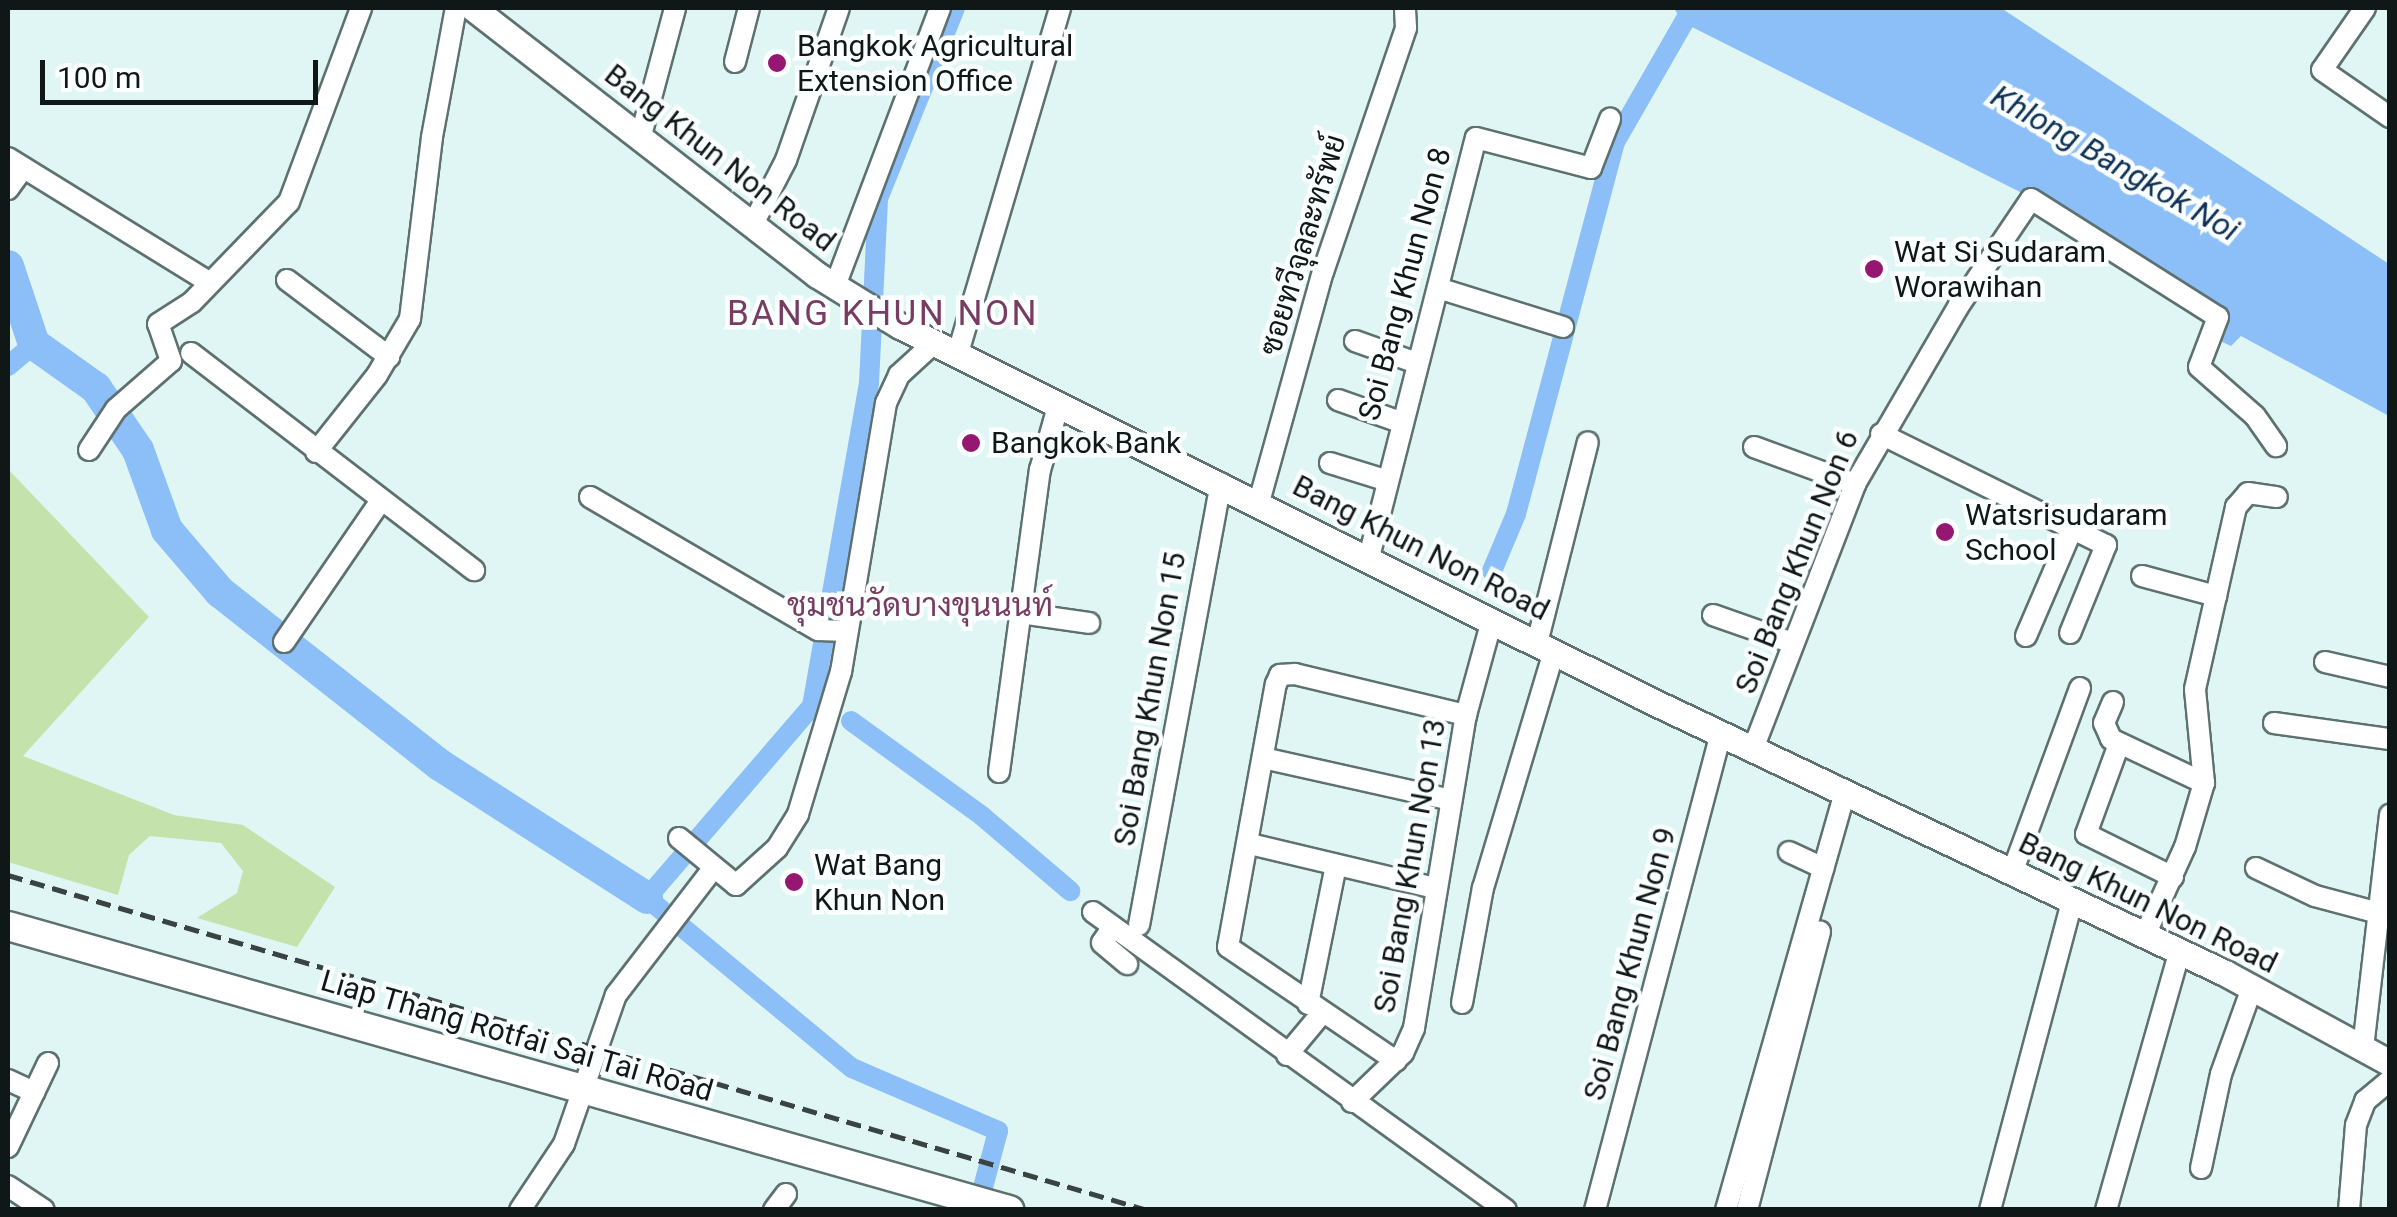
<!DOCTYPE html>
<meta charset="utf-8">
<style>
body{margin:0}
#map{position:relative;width:2397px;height:1217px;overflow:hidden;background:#e0f6f5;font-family:Roboto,Sarabun,sans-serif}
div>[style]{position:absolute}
.green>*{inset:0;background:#c3e2ac}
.water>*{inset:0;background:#8cbef8}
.canal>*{height:20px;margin:-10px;padding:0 10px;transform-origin:10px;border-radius:10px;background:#8cbef8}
.river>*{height:32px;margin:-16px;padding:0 16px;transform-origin:16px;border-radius:16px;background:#8cbef8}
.roads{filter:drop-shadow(2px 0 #5d7170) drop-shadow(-2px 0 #5d7170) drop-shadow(0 2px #5d7170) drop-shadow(0 -2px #5d7170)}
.minor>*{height:20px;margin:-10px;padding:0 10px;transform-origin:10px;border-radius:10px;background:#fff}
.tertiary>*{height:25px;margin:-12.5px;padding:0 12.5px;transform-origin:12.5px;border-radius:12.5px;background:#fff}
.secondary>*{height:28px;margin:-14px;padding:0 14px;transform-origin:14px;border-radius:14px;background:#fff}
.rail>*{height:5px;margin-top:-2.5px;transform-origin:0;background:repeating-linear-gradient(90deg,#394342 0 15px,transparent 0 23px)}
.dots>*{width:28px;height:28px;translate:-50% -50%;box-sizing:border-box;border:5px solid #fbffff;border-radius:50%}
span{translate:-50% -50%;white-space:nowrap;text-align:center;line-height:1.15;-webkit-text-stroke:9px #fbffff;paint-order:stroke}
.poi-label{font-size:30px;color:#101817}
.left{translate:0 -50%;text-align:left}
.street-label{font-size:30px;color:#101817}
.water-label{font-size:32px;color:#0e3155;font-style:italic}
.neighbourhood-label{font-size:32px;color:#783b62}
.quarter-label{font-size:35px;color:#783b62;letter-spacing:2.5px}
.frame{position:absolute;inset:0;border:10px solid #101817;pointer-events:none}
.scale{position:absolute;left:40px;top:60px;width:278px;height:45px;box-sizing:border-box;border:5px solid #101817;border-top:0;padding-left:12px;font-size:30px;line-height:35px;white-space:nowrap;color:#101817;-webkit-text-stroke:8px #fbffff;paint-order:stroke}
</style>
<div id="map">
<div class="green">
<div style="clip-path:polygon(8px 469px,149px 617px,23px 756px,174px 815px,243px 825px,335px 887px,297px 947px,197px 918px,237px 893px,243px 871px,221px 843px,150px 836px,129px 855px,118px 895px,8px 862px)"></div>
</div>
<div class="water">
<div style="clip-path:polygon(1674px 8px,2001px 8px,2389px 264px,2389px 416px,2241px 336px,2231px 346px,2216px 339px,2225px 318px,2026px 195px,1682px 22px)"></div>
</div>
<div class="canal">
<div style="left:955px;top:8px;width:206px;rotate:112deg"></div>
<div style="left:878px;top:199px;width:184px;rotate:92.8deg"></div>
<div style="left:869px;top:383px;width:328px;rotate:100deg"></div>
<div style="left:812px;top:706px;width:253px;rotate:130.7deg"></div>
<div style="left:647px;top:898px;width:266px;rotate:39.7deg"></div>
<div style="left:852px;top:1068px;width:159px;rotate:23.3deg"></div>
<div style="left:998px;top:1131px;width:82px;rotate:104.9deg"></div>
<div style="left:8px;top:366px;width:34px;rotate:-40deg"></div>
<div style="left:1492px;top:571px;width:62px;rotate:-67.2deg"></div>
<div style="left:1516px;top:514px;width:385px;rotate:-75.1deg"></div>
<div style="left:1615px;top:142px;width:155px;rotate:-60.1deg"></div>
<div style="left:851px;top:721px;width:162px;rotate:35.9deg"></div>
<div style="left:982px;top:816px;width:116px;rotate:40.4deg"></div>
</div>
<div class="river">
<div style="left:8px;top:266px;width:82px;rotate:71.6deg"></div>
<div style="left:34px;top:344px;width:76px;rotate:35.4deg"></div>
<div style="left:96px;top:388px;width:75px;rotate:55.9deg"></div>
<div style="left:138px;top:450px;width:85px;rotate:70.1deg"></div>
<div style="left:167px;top:530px;width:82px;rotate:49.5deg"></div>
<div style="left:220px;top:592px;width:280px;rotate:38.2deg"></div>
<div style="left:440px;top:765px;width:246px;rotate:32.7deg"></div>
</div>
<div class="roads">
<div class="minor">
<div style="left:2365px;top:8px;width:75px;rotate:124.7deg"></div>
<div style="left:2322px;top:70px;width:83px;rotate:34.7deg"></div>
<div style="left:735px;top:62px;width:56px;rotate:-75.5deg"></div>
<div style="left:640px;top:139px;width:136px;rotate:-75deg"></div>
<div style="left:8px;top:158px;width:236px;rotate:31.7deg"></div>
<div style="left:8px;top:189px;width:24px;rotate:-54deg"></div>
<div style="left:752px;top:226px;width:74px;rotate:-62.7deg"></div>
<div style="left:786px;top:160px;width:161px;rotate:-70.8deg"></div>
<div style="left:287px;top:280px;width:128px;rotate:37deg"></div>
<div style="left:835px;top:286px;width:297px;rotate:-69.3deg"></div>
<div style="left:1438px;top:288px;width:131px;rotate:17.3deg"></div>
<div style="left:1355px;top:341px;width:63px;rotate:19.6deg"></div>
<div style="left:191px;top:353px;width:357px;rotate:37.5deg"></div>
<div style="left:957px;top:356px;width:363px;rotate:-73.5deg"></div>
<div style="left:1338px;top:400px;width:66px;rotate:19.5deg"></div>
<div style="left:1881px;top:434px;width:251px;rotate:26.3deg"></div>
<div style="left:2106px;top:545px;width:95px;rotate:112.2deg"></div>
<div style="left:1754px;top:447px;width:108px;rotate:20.1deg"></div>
<div style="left:89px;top:450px;width:49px;rotate:-56.6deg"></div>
<div style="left:116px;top:409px;width:73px;rotate:-41.1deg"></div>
<div style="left:171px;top:361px;width:39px;rotate:-109deg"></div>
<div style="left:158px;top:324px;width:40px;rotate:-32.9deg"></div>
<div style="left:192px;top:302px;width:139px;rotate:-45.9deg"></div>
<div style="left:289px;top:202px;width:207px;rotate:-69.6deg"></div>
<div style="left:316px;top:452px;width:98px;rotate:-51.6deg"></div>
<div style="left:377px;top:375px;width:65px;rotate:-59.5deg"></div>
<div style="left:410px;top:319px;width:183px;rotate:-83.1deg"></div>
<div style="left:432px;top:137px;width:131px;rotate:-79.5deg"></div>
<div style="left:1330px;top:463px;width:58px;rotate:17.2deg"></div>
<div style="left:590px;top:497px;width:264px;rotate:30.3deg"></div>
<div style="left:818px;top:630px;width:29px;rotate:2deg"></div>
<div style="left:1259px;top:502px;width:239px;rotate:-74.5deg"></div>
<div style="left:1323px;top:272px;width:258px;rotate:-71.2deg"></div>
<div style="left:1406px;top:28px;width:20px;rotate:-93deg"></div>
<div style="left:1369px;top:557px;width:432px;rotate:-75.7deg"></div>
<div style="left:1476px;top:138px;width:119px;rotate:14.6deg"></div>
<div style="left:1591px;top:168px;width:53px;rotate:-68.8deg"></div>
<div style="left:2142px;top:576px;width:77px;rotate:15.1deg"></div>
<div style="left:1020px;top:613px;width:70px;rotate:8.2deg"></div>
<div style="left:1713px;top:615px;width:85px;rotate:19.3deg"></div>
<div style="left:2026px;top:636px;width:119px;rotate:-66.7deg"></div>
<div style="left:284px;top:642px;width:168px;rotate:-55.6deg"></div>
<div style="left:1537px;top:643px;width:207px;rotate:-75.8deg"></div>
<div style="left:2325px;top:662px;width:67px;rotate:13deg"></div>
<div style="left:2113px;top:702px;width:23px;rotate:113deg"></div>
<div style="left:2104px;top:723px;width:17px;rotate:66deg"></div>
<div style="left:2111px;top:739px;width:103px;rotate:25.3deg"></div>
<div style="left:2274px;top:723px;width:117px;rotate:7.9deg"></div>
<div style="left:2119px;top:744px;width:96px;rotate:110.1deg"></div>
<div style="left:2086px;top:834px;width:97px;rotate:26.3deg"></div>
<div style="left:1753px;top:749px;width:284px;rotate:-68.9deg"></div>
<div style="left:1855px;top:484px;width:205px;rotate:-59.8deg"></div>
<div style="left:1958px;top:307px;width:130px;rotate:-55.9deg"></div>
<div style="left:2031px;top:199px;width:221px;rotate:32.3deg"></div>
<div style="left:2218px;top:317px;width:53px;rotate:110.8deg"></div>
<div style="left:2199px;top:367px;width:74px;rotate:41.2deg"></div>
<div style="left:2255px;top:416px;width:37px;rotate:55deg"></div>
<div style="left:1263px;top:758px;width:193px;rotate:12.6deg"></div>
<div style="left:999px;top:772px;width:305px;rotate:-82.3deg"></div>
<div style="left:1040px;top:470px;width:66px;rotate:-74.1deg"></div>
<div style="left:679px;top:838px;width:74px;rotate:39.5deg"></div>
<div style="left:736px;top:885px;width:55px;rotate:-42.1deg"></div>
<div style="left:777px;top:848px;width:40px;rotate:-58deg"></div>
<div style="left:798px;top:814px;width:148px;rotate:-73.2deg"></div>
<div style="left:841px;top:672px;width:273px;rotate:-80.5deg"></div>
<div style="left:886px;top:403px;width:31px;rotate:-65deg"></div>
<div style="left:899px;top:375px;width:46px;rotate:-42.4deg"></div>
<div style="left:1250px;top:844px;width:190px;rotate:13.4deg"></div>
<div style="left:1789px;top:852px;width:38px;rotate:25deg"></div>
<div style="left:2256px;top:868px;width:65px;rotate:25.4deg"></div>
<div style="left:2315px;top:896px;width:66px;rotate:14.9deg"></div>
<div style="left:2012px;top:873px;width:197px;rotate:-69.8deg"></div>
<div style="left:1093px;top:912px;width:509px;rotate:35.81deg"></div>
<div style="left:1139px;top:925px;width:449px;rotate:-79.5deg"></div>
<div style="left:1113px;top:927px;width:19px;rotate:125deg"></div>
<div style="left:1102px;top:943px;width:33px;rotate:40deg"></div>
<div style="left:2145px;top:935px;width:97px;rotate:-65.6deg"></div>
<div style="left:2185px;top:847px;width:67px;rotate:-73.5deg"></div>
<div style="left:2204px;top:783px;width:94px;rotate:-95.5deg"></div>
<div style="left:2195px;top:689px;width:187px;rotate:-77.3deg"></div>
<div style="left:2236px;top:507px;width:18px;rotate:-49deg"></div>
<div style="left:2248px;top:493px;width:29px;rotate:8deg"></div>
<div style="left:1462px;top:1003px;width:117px;rotate:-79.7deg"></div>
<div style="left:1483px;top:888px;width:246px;rotate:-73.3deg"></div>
<div style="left:1308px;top:1004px;width:142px;rotate:-78.6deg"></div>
<div style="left:2363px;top:1048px;width:235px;rotate:-83.4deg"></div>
<div style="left:1287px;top:1055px;width:55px;rotate:-50.2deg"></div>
<div style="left:1396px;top:1061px;width:203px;rotate:-145.8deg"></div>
<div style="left:1228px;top:947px;width:267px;rotate:-79.7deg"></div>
<div style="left:1276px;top:684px;width:10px;rotate:-66deg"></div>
<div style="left:1280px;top:675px;width:15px;rotate:-4deg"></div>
<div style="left:1295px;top:674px;width:176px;rotate:13.5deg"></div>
<div style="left:8px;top:1080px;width:29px;rotate:25deg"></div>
<div style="left:1352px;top:1102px;width:71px;rotate:-43.9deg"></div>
<div style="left:1403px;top:1053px;width:27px;rotate:-66deg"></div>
<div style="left:1414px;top:1028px;width:317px;rotate:-80.6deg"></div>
<div style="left:1466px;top:715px;width:98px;rotate:-74.7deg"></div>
<div style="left:8px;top:1147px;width:93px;rotate:-64.5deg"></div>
<div style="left:2201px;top:1168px;width:96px;rotate:-78deg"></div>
<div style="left:2221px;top:1074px;width:91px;rotate:-70.2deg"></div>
<div style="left:8px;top:1186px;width:43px;rotate:33.7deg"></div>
<div style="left:520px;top:1210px;width:79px;rotate:-56.3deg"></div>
<div style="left:564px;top:1144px;width:158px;rotate:-70.8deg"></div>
<div style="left:616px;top:995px;width:158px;rotate:-52.5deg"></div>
<div style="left:774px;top:1210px;width:20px;rotate:-53deg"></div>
<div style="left:1595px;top:1210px;width:493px;rotate:-75.2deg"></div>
<div style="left:1726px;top:1210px;width:434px;rotate:-74.1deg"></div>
<div style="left:1747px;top:1210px;width:288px;rotate:-75.3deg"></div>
<div style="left:1990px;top:1210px;width:319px;rotate:-75.1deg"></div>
<div style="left:2106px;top:1210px;width:269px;rotate:-74.1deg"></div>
<div style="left:2349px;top:1210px;width:85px;rotate:-85.3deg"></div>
<div style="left:2356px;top:1125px;width:26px;rotate:-69deg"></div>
<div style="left:2365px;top:1101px;width:33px;rotate:-40deg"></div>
</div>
<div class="tertiary">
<div style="left:473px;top:8px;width:435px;rotate:37.8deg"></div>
<div style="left:817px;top:275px;width:97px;rotate:31.6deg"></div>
<div style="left:900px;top:326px;width:830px;rotate:26.53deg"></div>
<div style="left:1643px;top:697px;width:644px;rotate:25.37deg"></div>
<div style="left:2225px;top:973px;width:188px;rotate:28.6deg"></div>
</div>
<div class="secondary">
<div style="left:8px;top:926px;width:1041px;rotate:15.84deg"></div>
</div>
</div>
<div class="rail">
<div style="left:8px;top:875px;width:1188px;rotate:16.38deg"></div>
</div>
<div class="dots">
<div style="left:777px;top:63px;background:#951771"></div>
<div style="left:1874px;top:269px;background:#951771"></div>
<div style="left:971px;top:443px;background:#951771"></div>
<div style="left:1945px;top:532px;background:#951771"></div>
<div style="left:794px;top:882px;background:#951771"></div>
</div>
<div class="poi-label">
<span class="left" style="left:797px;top:63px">Bangkok Agricultural<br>Extension Office</span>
<span class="left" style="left:1894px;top:269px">Wat Si Sudaram<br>Worawihan</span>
<span class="left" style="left:991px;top:443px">Bangkok Bank</span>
<span class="left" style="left:1965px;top:532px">Watsrisudaram<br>School</span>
<span class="left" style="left:814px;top:882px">Wat Bang<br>Khun Non</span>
</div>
<div class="street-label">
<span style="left:720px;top:158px;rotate:38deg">Bang Khun Non Road</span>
<span style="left:1303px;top:245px;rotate:-73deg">ซอยทวีจุลละทรัพย์</span>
<span style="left:1405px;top:284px;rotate:-75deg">Soi Bang Khun Non 8</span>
<span style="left:1421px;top:548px;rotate:27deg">Bang Khun Non Road</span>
<span style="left:1797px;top:562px;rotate:-68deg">Soi Bang Khun Non 6</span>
<span style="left:1150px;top:699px;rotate:-80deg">Soi Bang Khun Non 15</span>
<span style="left:1410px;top:866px;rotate:-80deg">Soi Bang Khun Non 13</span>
<span style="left:2148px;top:903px;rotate:26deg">Bang Khun Non Road</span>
<span style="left:1630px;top:964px;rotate:-75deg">Soi Bang Khun Non 9</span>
<span style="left:517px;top:1036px;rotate:16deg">Liap Thang Rotfai Sai Tai Road</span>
</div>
<div class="water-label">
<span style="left:2115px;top:163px;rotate:30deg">Khlong Bangkok Noi</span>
</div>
<div class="neighbourhood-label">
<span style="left:920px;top:605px">ชุมชนวัดบางขุนนนท์</span>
</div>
<div class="quarter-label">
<span style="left:883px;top:314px">BANG KHUN NON</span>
</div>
<div class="frame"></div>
<div class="scale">100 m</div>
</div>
